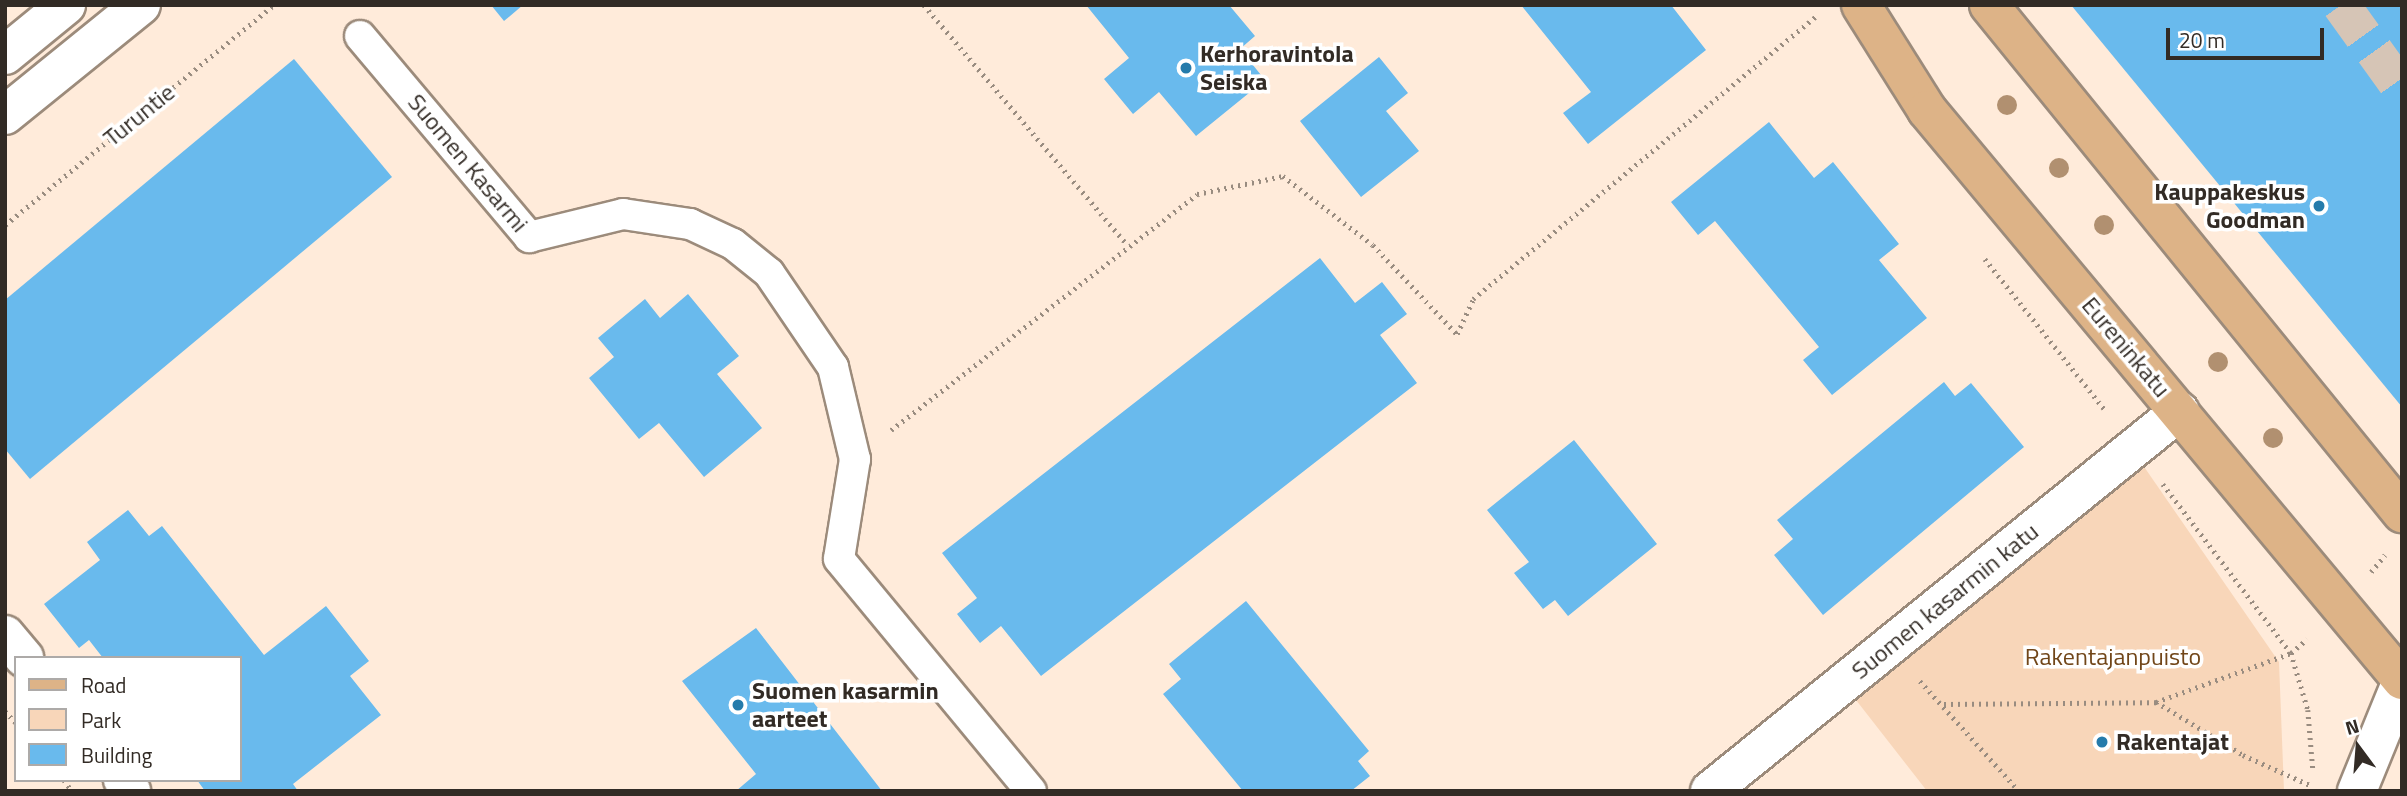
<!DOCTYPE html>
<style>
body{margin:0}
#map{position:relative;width:2407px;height:796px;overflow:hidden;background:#ffebda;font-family:"Titillium Web",sans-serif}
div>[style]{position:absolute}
.green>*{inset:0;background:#f8d6b9}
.building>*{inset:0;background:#69baed}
.motorway-tunnel>*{height:38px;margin-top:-19px;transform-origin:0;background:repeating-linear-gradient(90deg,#d6c5b6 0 38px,transparent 0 57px)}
.path>*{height:4.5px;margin-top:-2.25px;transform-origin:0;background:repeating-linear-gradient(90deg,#998c80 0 2px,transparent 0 7px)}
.roads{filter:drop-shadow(2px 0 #9c8b7b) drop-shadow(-2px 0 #9c8b7b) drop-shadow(0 2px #9c8b7b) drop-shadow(0 -2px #9c8b7b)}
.service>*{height:30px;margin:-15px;padding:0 15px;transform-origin:15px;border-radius:15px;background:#fff}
.minor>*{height:38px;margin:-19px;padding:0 19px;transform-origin:19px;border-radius:19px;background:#fff}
.secondary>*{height:38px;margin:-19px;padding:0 19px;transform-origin:19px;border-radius:19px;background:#fff}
.primary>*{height:38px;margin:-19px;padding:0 19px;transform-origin:19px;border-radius:19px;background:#ddb387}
.trees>*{width:20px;height:20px;margin:-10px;border-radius:50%;background:#b19070}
.dots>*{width:19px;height:19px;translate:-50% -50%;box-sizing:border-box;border:4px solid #fff;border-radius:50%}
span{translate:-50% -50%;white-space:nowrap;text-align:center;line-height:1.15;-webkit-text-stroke:7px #fff;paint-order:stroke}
.poi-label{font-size:24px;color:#322b25;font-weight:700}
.left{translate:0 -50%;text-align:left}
.right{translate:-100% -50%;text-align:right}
.street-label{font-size:24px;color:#322b25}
.park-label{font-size:24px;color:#714619}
.frame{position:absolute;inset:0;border:7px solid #322b25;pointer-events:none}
.legend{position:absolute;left:14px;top:656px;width:228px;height:126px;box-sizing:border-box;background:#fff;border:2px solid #adaaa8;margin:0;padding:9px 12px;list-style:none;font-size:21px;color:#322b25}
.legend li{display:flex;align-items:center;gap:14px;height:35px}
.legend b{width:35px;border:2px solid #adaaa8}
.north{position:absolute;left:2323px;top:712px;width:70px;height:70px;-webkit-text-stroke:5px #fff;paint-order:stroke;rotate:344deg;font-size:19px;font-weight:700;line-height:28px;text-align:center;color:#322b25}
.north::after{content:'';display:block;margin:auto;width:24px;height:32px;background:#322b25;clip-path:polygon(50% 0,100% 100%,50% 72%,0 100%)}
.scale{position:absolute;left:2166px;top:28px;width:158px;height:32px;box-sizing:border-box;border:4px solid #322b25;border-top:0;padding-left:9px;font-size:21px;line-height:24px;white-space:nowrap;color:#322b25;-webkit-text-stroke:5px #fff;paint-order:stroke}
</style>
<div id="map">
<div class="green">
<div style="clip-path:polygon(2138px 458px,2279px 662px,2284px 791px,1927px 791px,1856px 700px)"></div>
</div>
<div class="building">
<div style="clip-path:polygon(491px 5px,523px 5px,504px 21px)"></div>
<div style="clip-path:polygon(1086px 5px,1229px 5px,1255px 36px,1240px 49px,1265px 80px,1196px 136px,1159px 92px,1133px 114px,1104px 79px,1129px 58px)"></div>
<div style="clip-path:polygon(1521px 5px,1671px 5px,1706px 50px,1588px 144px,1563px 113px,1591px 92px)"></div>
<div style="clip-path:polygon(2071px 5px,2402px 5px,2402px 407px)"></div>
<div style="clip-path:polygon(1379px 57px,1408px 93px,1386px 111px,1419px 151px,1361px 197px,1300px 121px)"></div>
<div style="clip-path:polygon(294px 59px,392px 177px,30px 479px,5px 449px,5px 300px)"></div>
<div style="clip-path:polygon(1769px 122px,1814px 178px,1833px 162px,1899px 244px,1879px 260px,1927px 318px,1832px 395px,1803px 360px,1819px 347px,1715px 221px,1698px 235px,1671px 202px)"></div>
<div style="clip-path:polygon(1320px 258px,1355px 303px,1382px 282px,1407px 314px,1380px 335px,1417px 383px,1041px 676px,1001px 626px,980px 643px,957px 614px,977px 598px,942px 553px)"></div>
<div style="clip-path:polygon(688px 294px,739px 356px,717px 374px,762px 428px,704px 477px,659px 423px,639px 439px,589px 378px,614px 357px,598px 338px,645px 299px,660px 318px)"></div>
<div style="clip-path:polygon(1944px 382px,1955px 396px,1971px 383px,2024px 447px,1823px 615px,1774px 555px,1793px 539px,1777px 520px)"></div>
<div style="clip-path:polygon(1574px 440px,1657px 544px,1568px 616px,1555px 600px,1543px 609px,1514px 573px,1529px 562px,1487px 510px)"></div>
<div style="clip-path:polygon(128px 510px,149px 536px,162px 526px,264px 655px,326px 606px,369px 661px,350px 676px,381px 715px,293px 784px,298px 791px,205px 791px,197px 780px,240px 780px,240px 658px,103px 658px,89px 640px,79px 648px,44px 604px,100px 560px,87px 542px)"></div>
<div style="clip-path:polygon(1246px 601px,1369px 751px,1358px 761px,1370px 776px,1351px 791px,1243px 791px,1163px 694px,1181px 679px,1169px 664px)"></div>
<div style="clip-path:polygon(756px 628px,882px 791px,736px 791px,756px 774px,682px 681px)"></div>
</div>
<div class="motorway-tunnel">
<div style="left:2341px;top:5px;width:105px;rotate:54.3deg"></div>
</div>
<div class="path">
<div style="left:924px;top:5px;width:314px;rotate:49.7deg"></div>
<div style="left:5px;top:225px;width:348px;rotate:-39.3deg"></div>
<div style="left:1985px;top:259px;width:194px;rotate:51.5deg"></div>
<div style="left:891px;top:430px;width:386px;rotate:-37.6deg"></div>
<div style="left:1197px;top:194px;width:88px;rotate:-11.8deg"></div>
<div style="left:1283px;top:176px;width:113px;rotate:37.5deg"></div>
<div style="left:1373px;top:245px;width:122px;rotate:46.7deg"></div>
<div style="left:1457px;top:334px;width:38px;rotate:-65deg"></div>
<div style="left:1473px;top:299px;width:447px;rotate:-39.5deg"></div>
<div style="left:2163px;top:484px;width:212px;rotate:52.9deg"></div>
<div style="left:2291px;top:653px;width:59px;rotate:73.4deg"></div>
<div style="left:2308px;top:710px;width:59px;rotate:85.2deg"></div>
<div style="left:2371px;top:572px;width:22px;rotate:-51deg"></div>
<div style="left:1920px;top:681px;width:148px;rotate:48deg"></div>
<div style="left:2156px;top:702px;width:102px;rotate:31.3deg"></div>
<div style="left:2243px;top:755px;width:76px;rotate:24.2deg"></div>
<div style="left:1944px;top:704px;width:212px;rotate:-0.5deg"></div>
<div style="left:2156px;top:702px;width:144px;rotate:-19.9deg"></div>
<div style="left:2291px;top:653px;width:21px;rotate:-41deg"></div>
<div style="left:5px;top:711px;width:16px;rotate:47deg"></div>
<div style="left:64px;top:780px;width:14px;rotate:54deg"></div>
</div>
<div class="roads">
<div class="service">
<div style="left:360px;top:36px;width:263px;rotate:49.9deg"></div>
<div style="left:529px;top:237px;width:97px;rotate:-13.7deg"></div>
<div style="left:623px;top:214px;width:68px;rotate:8.5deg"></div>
<div style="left:690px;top:224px;width:47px;rotate:24.9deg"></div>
<div style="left:733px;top:244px;width:46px;rotate:38.9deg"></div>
<div style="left:769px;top:273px;width:114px;rotate:55.8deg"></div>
<div style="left:833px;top:367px;width:95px;rotate:76.6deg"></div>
<div style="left:855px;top:459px;width:101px;rotate:99.1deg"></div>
<div style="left:839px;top:559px;width:301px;rotate:50.4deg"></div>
</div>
<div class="minor">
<div style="left:5px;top:635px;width:30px;rotate:50deg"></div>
<div style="left:123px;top:780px;width:14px;rotate:54deg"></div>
<div style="left:1710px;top:791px;width:604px;rotate:-38.96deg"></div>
</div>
<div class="secondary">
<div style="left:5px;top:55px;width:79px;rotate:-39.3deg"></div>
<div style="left:5px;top:115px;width:175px;rotate:-39deg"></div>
<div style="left:2357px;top:791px;width:119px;rotate:-67.8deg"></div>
</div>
<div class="primary">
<div style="left:1861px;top:5px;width:124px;rotate:57.8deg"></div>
<div style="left:1927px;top:110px;width:742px;rotate:50.19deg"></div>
<div style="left:1989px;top:5px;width:655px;rotate:50.89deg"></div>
</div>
</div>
<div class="trees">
<div style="left:2007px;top:105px"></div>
<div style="left:2059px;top:168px"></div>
<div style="left:2104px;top:225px"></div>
<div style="left:2218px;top:362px"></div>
<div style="left:2273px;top:438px"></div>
</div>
<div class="dots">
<div style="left:1186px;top:68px;background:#257bab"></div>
<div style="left:2319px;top:206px;background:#257bab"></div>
<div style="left:738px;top:705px;background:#257bab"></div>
<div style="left:2102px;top:742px;background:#257bab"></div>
</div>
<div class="poi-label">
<span class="left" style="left:1200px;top:68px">Kerhoravintola<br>Seiska</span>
<span class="right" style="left:2305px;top:206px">Kauppakeskus<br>Goodman</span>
<span class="left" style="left:752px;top:705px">Suomen kasarmin<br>aarteet</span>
<span class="left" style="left:2116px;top:742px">Rakentajat</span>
</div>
<div class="street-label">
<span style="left:139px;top:115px;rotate:-39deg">Turuntie</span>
<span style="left:468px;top:163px;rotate:50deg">Suomen Kasarmi</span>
<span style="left:2126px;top:347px;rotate:50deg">Eureninkatu</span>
<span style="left:1945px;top:601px;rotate:-39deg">Suomen kasarmin katu</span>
</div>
<div class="park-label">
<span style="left:2113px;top:657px">Rakentajanpuisto</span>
</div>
<div class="frame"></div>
<ul class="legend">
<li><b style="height:9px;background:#ddb387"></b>Road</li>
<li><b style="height:19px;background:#f8d6b9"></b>Park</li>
<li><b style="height:19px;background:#69baed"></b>Building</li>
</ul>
<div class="north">N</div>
<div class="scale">20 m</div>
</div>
